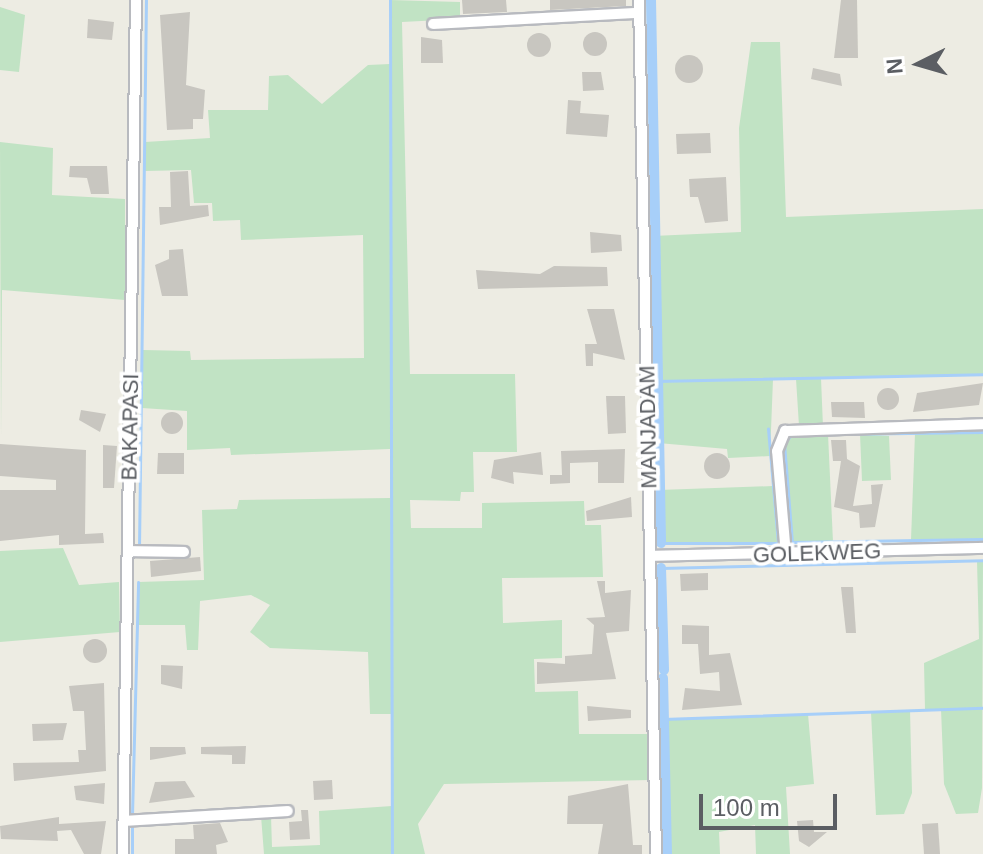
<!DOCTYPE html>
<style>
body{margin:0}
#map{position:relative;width:983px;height:854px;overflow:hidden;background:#edece3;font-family:Helvetica,sans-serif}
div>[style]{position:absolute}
.green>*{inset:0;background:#c1e3c4}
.stream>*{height:3px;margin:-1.5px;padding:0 1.5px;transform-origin:1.5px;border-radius:1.5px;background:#a7cff9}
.canal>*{height:10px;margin:-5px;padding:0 5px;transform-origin:5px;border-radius:5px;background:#a7cff9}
.building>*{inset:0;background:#c8c6c0}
.round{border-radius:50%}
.roads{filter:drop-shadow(2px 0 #b8babf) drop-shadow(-2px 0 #b8babf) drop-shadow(0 2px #b8babf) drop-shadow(0 -2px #b8babf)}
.street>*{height:10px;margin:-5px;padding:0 5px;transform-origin:5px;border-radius:5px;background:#fff}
span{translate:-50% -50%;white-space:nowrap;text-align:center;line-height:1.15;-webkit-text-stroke:7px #fff;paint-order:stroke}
.street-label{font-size:22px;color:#5b5e63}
.north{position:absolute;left:879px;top:24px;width:80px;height:80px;-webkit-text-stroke:6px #fff;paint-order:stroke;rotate:265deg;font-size:22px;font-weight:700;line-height:32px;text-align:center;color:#5b5e63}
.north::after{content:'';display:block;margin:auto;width:28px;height:36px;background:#5b5e63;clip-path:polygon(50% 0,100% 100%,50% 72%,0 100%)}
.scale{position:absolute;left:699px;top:794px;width:138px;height:36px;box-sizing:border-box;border:4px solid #5b5e63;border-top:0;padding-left:10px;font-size:24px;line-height:28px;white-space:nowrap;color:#5b5e63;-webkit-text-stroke:6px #fff;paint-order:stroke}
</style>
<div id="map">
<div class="green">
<div style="clip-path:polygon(390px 0,460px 2px,460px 19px,402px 22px,410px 374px,515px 374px,517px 452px,473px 452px,474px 492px,461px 492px,460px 501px,410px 500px,411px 528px,482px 528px,482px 503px,584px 501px,585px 525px,601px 525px,603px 577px,502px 578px,503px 623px,562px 620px,562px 658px,534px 659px,535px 692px,578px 691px,579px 734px,650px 734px,651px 780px,444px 784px,418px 824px,425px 854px,264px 854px,261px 816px,271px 816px,272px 847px,320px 845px,319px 811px,392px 806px,392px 714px,370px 714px,368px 652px,270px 648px,250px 632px,270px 605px,251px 595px,200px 601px,198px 650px,187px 650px,185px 625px,137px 625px,138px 582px,204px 580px,202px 510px,237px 509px,239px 500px,390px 498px,390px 449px,231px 455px,230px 448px,187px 450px,187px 411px,142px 408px,143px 350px,190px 351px,191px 360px,364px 358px,363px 235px,241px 240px,240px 220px,213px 221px,212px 203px,194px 203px,191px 170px,145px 171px,145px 142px,210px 138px,208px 110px,268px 110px,269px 76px,288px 75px,322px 104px,368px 65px,390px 64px)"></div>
<div style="clip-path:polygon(0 7px,25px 15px,19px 72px,0 70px)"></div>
<div style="clip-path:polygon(751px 42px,780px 42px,786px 217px,983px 209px,983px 374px,821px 378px,823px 427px,799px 426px,796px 379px,773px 379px,770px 456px,728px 458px,727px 449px,658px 443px,653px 236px,741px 232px,739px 128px)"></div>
<div style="clip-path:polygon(0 142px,53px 148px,52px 195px,125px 199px,125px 300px,2px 290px,1px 439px)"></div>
<div style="clip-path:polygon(983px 432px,983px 539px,911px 540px,915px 433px)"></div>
<div style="clip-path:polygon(828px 434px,833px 542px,792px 542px,784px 443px,792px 435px)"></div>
<div style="clip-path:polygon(860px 434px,889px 436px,891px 480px,862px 481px)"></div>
<div style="clip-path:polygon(773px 486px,778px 543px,661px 543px,659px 490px)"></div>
<div style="clip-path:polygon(63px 548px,79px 585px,119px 582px,120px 632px,0 642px,0 551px)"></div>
<div style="clip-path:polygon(983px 560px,982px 788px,978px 813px,956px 814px,944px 784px,941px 709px,925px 710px,924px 663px,979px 639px,977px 561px)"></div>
<div style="clip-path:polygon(910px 710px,912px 793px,904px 814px,876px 815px,871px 712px)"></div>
<div style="clip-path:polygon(808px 714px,814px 784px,786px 787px,790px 854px,756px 854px,755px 825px,719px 832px,720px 854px,667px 854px,663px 719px)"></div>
</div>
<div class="stream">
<div style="left:390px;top:0;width:854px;rotate:89.87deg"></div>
<div style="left:656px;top:381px;width:327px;rotate:-1.2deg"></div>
<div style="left:835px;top:434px;width:148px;rotate:-0.8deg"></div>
<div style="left:791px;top:435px;width:11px;rotate:131deg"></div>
<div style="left:784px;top:443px;width:99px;rotate:85.4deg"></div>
<div style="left:792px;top:542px;width:191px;rotate:-0.9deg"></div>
<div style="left:661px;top:543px;width:117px"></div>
<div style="left:778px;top:543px;width:115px;rotate:-95deg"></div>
<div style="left:139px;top:548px;width:548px;rotate:-89.27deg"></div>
<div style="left:661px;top:568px;width:322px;rotate:-1.4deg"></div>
<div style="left:663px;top:719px;width:320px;rotate:-2deg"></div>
<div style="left:132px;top:815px;width:233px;rotate:-88.5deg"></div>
<div style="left:132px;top:854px;width:29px;rotate:-90deg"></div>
</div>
<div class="canal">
<div style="left:651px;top:0;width:543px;rotate:88.94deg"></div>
<div style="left:661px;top:568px;width:102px;rotate:88.3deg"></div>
<div style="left:663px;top:678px;width:176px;rotate:88.7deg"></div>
</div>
<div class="building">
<div style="clip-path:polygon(462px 0,506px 0,507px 12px,463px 14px)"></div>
<div style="clip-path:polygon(550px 0,626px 0,626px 6px,550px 10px)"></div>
<div style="clip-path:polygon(841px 0,857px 0,858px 58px,834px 58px)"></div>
<div style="clip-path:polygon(190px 12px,186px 85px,205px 90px,203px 119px,193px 119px,193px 129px,167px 130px,160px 15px)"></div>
<div style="clip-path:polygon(88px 19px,114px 22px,112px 40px,87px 38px)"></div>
<div class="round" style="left:583px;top:32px;width:24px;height:24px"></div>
<div class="round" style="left:527px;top:33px;width:24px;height:24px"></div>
<div style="clip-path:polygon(421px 37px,442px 40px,443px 63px,421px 63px)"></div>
<div class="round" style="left:675px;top:55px;width:28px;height:28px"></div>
<div style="clip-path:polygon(813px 68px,840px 74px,842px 86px,811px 79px)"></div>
<div style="clip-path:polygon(582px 72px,601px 72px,604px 90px,583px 91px)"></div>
<div style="clip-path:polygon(568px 100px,581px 101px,580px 113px,609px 115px,607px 137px,566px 134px)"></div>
<div style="clip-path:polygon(710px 133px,711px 153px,677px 154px,676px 134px)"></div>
<div style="clip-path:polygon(70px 166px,107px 166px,109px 194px,91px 194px,87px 178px,69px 177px)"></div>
<div style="clip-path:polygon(188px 171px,190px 206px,208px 205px,209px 216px,160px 225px,159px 207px,171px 207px,170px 172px)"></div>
<div style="clip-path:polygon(726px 177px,728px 221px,705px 223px,698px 197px,690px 197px,689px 179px)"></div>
<div style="clip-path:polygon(590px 232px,621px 235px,622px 251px,591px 253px)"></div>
<div style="clip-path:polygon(183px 249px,188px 296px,162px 296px,155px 265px,169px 259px,169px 250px)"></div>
<div style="clip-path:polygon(554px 266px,607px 267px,608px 286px,478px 289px,476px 270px,540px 274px)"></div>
<div style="clip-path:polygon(587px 309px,614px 309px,625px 360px,593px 353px,593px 366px,586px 366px,585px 344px,597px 344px)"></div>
<div style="clip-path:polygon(983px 383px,979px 405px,913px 412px,917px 393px)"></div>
<div class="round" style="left:877px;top:388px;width:22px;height:22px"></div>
<div style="clip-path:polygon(606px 396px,625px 396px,626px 433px,608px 434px)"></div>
<div style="clip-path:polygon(831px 402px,864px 402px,865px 418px,832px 417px)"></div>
<div style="clip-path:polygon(81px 410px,106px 414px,100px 432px,79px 420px)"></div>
<div class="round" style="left:161px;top:412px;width:22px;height:22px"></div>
<div style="clip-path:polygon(831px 440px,846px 440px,847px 459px,860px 466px,853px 506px,872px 504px,871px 485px,883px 484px,875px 527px,860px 528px,859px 513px,834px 507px,841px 461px,833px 461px)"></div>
<div style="clip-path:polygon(0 444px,86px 450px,85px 534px,103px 533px,104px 543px,59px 545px,59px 535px,0 541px,0 490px,56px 490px,56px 480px,0 476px)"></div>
<div style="clip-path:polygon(103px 445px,117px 446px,114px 488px,103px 488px)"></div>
<div style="clip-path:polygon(625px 449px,624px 483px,598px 483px,598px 462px,570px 463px,570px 483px,550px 484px,550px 475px,562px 475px,561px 451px)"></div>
<div style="clip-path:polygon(541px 452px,543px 475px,513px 472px,514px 484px,491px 478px,494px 460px)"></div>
<div style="clip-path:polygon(158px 453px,184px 453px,184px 474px,157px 474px)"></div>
<div class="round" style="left:704px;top:453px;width:26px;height:26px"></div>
<div style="clip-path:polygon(631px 497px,632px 517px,587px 521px,586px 511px)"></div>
<div style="clip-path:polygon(200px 557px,201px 571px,151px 577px,150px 561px)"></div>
<div style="clip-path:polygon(708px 573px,708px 590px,681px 591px,680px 574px)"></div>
<div style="clip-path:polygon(597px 581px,605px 581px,605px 593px,631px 590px,629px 631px,606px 633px,616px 679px,537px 684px,537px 662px,565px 664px,565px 656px,592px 654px,594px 625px,586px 618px,605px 617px)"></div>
<div style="clip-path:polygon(841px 587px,853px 587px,856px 633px,846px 633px)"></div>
<div style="clip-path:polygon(682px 625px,709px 626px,709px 655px,730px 653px,742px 705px,682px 710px,685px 688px,720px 691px,719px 672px,700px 674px,698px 644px,682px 644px)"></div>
<div class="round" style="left:83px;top:639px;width:24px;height:24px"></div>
<div style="clip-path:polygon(161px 665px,183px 666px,182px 689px,161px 684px)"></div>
<div style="clip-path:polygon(104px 683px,106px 771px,14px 781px,13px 763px,79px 762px,78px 750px,86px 750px,84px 711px,73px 711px,69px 686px)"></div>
<div style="clip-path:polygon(587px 706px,631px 710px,631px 718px,588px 721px)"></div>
<div style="clip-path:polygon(67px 723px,63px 740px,33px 741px,32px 724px)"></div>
<div style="clip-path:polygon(246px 746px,245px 764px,232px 764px,232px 755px,201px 754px,201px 747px)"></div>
<div style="clip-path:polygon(150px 747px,185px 747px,186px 754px,150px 760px)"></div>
<div style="clip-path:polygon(332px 780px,333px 799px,314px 800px,313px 781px)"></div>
<div style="clip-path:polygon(185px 781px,195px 797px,149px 803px,155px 782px)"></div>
<div style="clip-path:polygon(105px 783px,104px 804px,76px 800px,74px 786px)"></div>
<div style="clip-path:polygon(628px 784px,633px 845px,642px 845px,642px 854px,598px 854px,603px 824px,567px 824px,568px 796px)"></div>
<div style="clip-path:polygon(301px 810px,308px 810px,310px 839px,290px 840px,289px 822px,302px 821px)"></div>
<div style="clip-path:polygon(59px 817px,59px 824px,106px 821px,101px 854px,84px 854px,71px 830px,57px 831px,58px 841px,1px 839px,0 826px)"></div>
<div style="clip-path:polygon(813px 820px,814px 832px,827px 832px,809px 847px,799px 841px,797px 821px)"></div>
<div style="clip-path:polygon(220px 823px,228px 842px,216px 845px,217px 854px,175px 854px,175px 839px,194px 839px,193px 825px)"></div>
<div style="clip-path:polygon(938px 823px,940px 854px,924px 854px,922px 824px)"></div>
</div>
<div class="roads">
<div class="street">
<div style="left:639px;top:0;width:854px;rotate:88.86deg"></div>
<div style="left:433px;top:24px;width:206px;rotate:-3.1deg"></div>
<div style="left:128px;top:551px;width:56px;rotate:1deg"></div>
<div style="left:786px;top:555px;width:104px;rotate:-94.9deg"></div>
<div style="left:777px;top:451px;width:22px;rotate:-68deg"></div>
<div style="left:785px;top:431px;width:198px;rotate:-2deg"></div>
<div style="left:651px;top:556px;width:332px;rotate:-1.4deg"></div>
<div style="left:124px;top:821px;width:164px;rotate:-3.5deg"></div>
<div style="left:123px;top:854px;width:854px;rotate:-89.13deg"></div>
</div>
</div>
<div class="street-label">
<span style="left:130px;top:427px;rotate:-89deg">BAKAPASI</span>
<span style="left:648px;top:427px;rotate:-91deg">MANJADAM</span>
<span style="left:817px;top:553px;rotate:-2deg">GOLEKWEG</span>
</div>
<div class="north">N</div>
<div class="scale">100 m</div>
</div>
